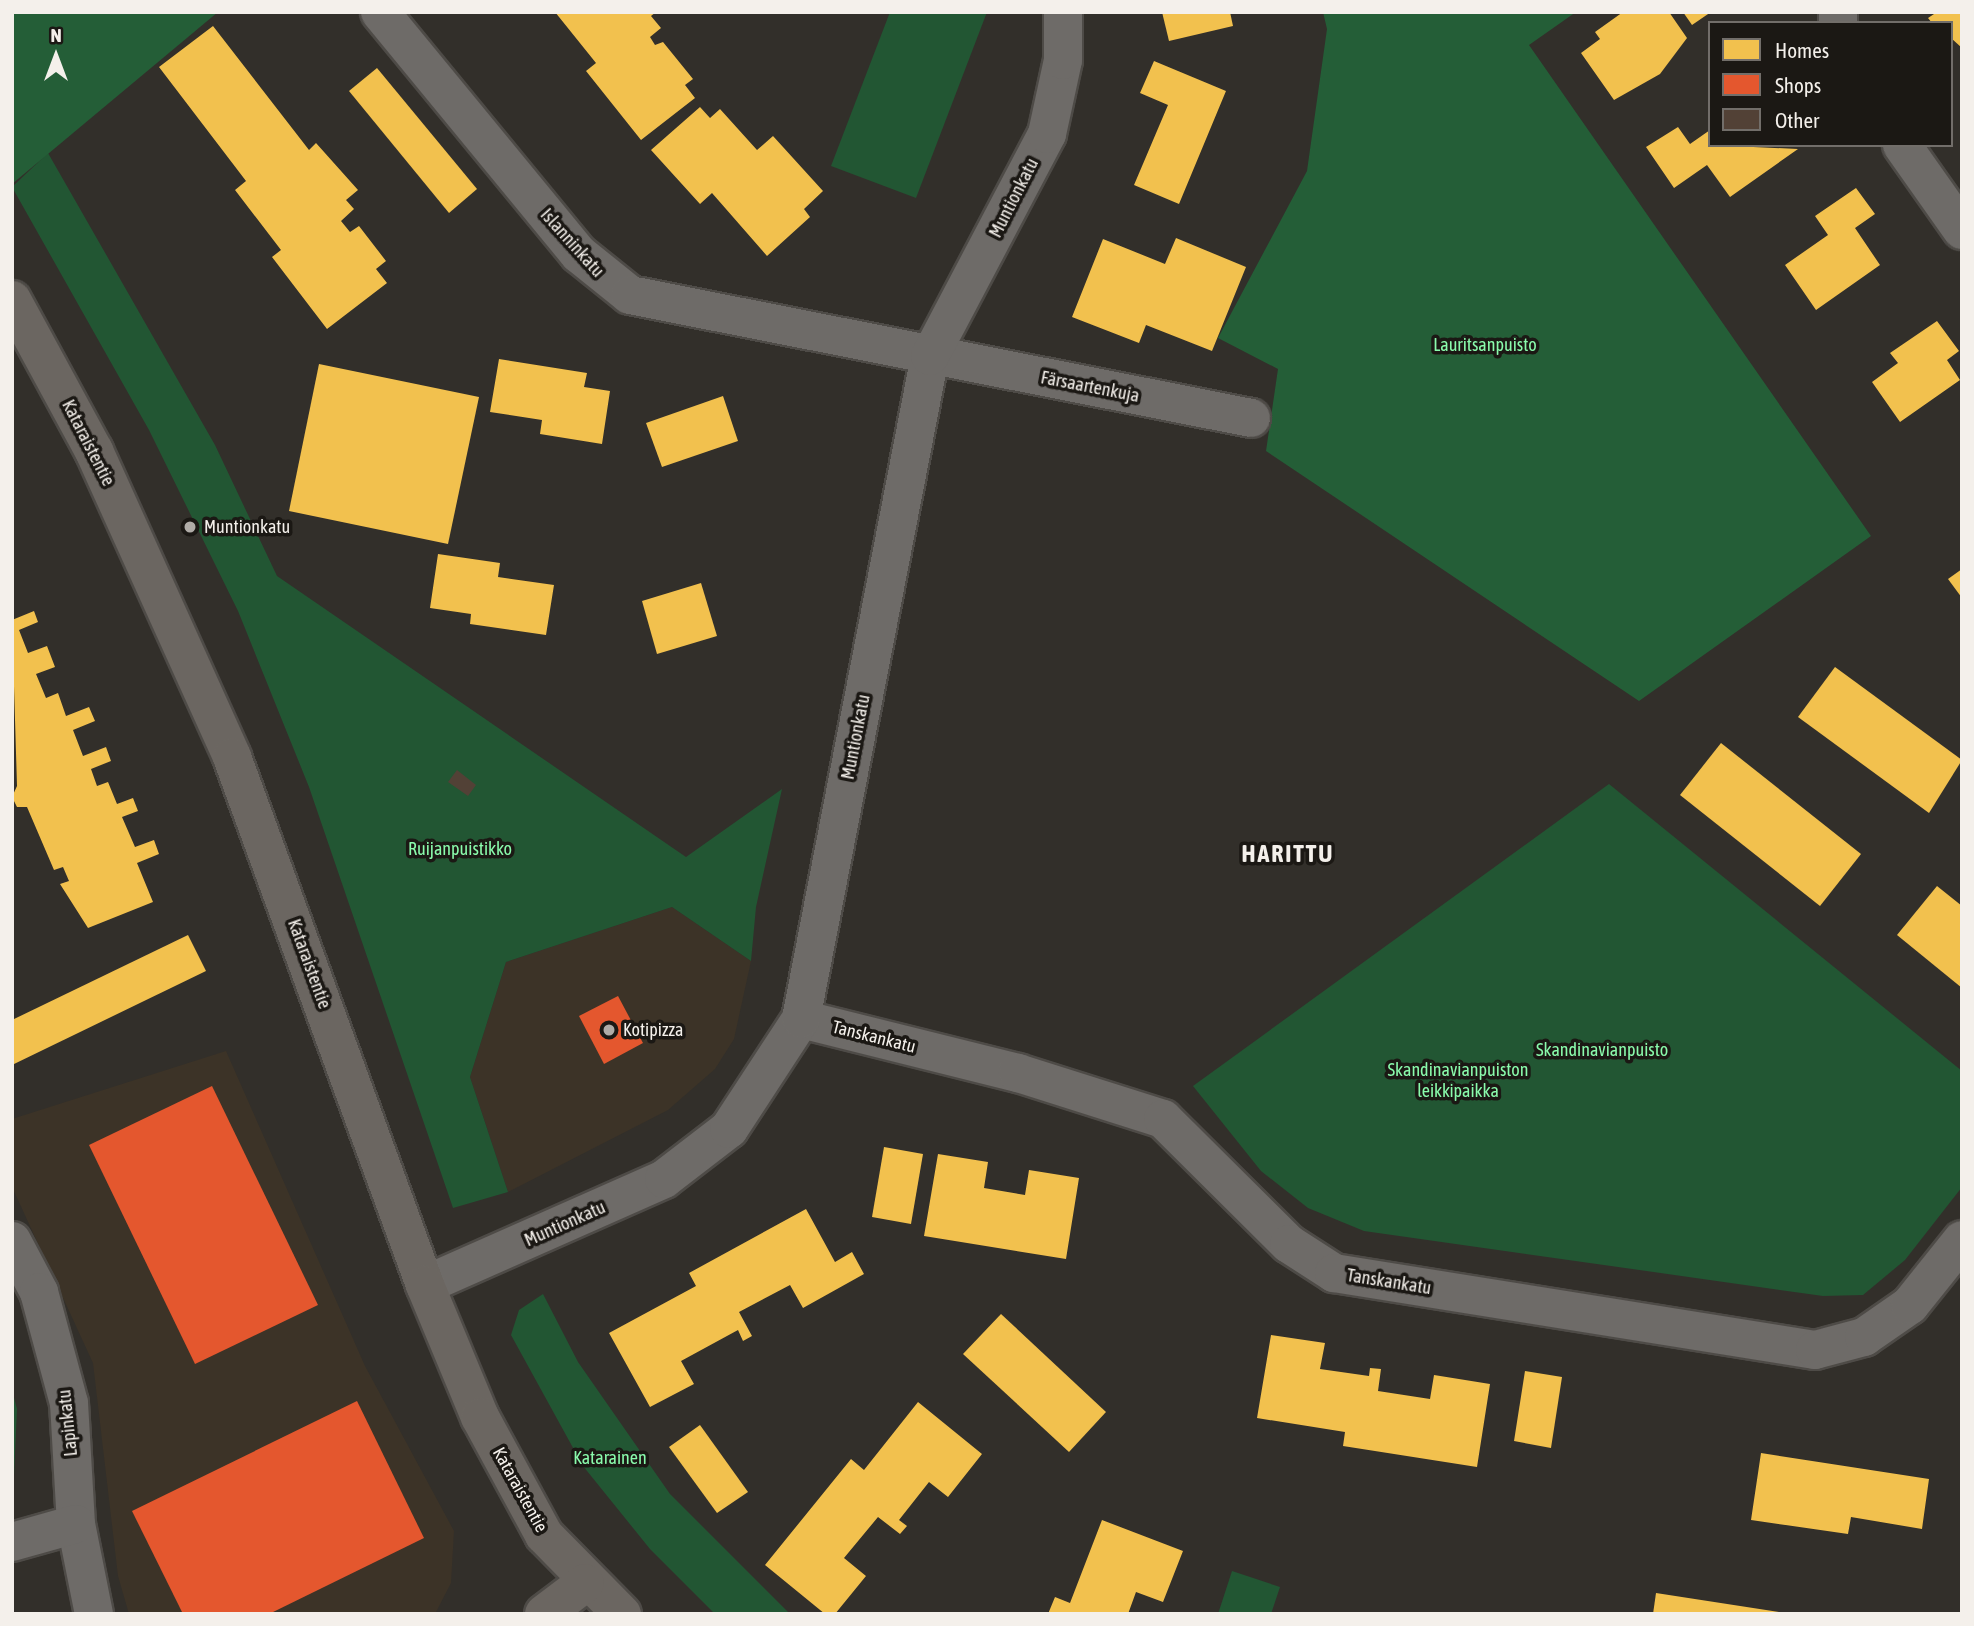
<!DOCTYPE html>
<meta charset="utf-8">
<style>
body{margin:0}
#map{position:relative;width:1974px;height:1626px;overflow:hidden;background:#322f2a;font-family:"Asap Condensed",sans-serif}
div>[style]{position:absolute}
.built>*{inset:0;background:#3c3327}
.green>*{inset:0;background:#225633}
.forest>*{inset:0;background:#245e37}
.homes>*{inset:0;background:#f2c14e}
.shops>*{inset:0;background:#e4572e}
.building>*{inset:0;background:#524136}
.roads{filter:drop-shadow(2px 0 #4e4b47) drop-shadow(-2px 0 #4e4b47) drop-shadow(0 2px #4e4b47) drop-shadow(0 -2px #4e4b47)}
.street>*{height:38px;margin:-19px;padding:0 19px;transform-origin:19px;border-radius:19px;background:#6e6b68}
.secondary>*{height:38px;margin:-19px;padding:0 19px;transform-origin:19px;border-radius:19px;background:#6b6661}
.dots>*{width:19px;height:19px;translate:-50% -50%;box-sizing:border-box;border:4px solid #1b1814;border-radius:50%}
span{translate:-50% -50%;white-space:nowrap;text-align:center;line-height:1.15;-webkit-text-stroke:7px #1b1814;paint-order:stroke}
.street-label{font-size:18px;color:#f4f0eb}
.park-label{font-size:18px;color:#8afbac}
.poi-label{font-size:18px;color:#f4f0eb}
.left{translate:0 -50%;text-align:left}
.district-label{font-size:24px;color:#f4f0eb;font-weight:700;letter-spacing:2px}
.frame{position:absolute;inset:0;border:14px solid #f4f0eb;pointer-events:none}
.legend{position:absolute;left:1708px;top:21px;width:245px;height:126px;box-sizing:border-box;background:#1b1814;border:2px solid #726e6a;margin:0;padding:9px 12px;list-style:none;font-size:21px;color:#f4f0eb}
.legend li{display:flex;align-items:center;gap:14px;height:35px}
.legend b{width:35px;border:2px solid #726e6a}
.north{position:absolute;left:21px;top:21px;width:70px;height:70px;-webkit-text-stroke:5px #1b1814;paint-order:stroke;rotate:0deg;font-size:19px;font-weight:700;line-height:28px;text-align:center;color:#f4f0eb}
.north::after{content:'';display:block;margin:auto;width:24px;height:32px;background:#f4f0eb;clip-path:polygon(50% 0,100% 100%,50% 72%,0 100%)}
</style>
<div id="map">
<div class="built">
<div style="clip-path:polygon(672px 907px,751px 961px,734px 1039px,715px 1069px,668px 1110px,508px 1192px,470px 1077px,506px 962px)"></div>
<div style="clip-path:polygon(226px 1051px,365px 1366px,454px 1531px,451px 1583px,435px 1614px,129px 1614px,118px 1576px,93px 1363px,12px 1187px,12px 1119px)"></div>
</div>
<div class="green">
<div style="clip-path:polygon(890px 12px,987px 12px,916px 198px,831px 166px)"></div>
<div style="clip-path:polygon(48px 153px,215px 445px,277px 576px,686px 857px,782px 789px,756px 907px,751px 961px,672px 907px,506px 962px,470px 1077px,508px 1192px,453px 1208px,309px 787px,238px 611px,149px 430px,12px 187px)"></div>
<div style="clip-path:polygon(1609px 784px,1962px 1071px,1962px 1187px,1905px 1260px,1863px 1295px,1823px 1296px,1364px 1231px,1308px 1208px,1261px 1171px,1193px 1086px)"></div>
<div style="clip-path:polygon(543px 1294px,578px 1362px,670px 1494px,790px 1614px,715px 1614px,650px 1549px,583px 1466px,511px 1335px,519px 1310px)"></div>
<div style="clip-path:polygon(12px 1390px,17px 1409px,12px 1520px)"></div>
<div style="clip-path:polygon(1232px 1571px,1280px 1587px,1271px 1614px,1218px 1614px)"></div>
</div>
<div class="forest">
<div style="clip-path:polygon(12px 12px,218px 12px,12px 184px)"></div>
<div style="clip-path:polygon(1323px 12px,1576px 12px,1529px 45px,1871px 536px,1639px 701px,1266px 451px,1278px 369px,1218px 338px,1307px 171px,1327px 29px)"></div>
</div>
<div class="homes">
<div style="clip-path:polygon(555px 12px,656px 12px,651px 16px,661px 28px,650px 37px,655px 45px,663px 42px,693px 79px,685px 85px,695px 98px,641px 140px,586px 71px,596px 63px)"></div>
<div style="clip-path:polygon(1162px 12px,1230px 12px,1233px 26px,1169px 41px)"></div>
<div style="clip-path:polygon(1623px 12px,1669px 12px,1687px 38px,1660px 74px,1614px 100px,1581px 53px,1600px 39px,1595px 32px)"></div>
<div style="clip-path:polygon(1683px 12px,1711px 12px,1692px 25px)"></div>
<div style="clip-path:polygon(1937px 12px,1962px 12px,1962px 48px,1951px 38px,1951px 23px,1932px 23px,1928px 18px)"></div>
<div style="clip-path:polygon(213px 26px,309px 150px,316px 143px,358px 190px,346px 200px,354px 209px,341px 221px,350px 232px,359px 226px,386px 261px,376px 269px,387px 283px,327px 329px,272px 257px,281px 250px,235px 190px,246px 181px,159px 67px)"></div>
<div style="clip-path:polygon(1154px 61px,1226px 91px,1179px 204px,1134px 185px,1168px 105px,1140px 93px)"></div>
<div style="clip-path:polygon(377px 68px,477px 189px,449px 213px,349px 91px)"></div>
<div style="clip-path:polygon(700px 107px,710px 118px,720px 109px,757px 150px,773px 136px,823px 191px,804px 209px,810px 217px,767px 256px,712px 193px,700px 204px,651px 150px)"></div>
<div style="clip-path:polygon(1678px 127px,1690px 144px,1710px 130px,1710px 145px,1798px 149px,1730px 197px,1707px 165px,1674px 188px,1646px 147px)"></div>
<div style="clip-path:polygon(1856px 188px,1875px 214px,1855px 228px,1880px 265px,1816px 310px,1785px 265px,1828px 235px,1815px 216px)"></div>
<div style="clip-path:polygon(1176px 238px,1246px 267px,1212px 351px,1146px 325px,1139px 343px,1072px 317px,1103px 239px,1165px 264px)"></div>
<div style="clip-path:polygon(1937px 321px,1959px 351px,1947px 360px,1960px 380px,1900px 422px,1872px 382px,1898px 363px,1890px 353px)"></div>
<div style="clip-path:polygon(499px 359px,587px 373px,584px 387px,610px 391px,602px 444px,540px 434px,542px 420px,490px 412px)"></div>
<div style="clip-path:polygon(319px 364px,479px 397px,448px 544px,289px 511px)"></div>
<div style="clip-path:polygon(723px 396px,738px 441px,662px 467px,646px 423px)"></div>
<div style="clip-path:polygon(438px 554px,500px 563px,498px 577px,554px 585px,546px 635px,470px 624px,471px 614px,430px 608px)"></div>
<div style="clip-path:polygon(1962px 569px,1962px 598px,1948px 579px)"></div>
<div style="clip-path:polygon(701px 583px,717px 636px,657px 654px,642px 601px)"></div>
<div style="clip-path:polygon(34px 611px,38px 622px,19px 630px,28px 653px,47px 646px,55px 667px,36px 674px,46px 698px,58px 693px,66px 716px,89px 707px,95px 721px,73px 730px,83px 756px,106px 747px,111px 761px,91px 769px,97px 786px,108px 782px,117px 804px,133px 798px,138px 811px,122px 817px,135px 847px,154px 840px,159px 854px,137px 863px,153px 902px,88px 928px,60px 884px,69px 881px,63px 867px,54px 870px,27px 807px,17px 807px,12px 797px,17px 786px,12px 620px)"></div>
<div style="clip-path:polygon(1835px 667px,1962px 760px,1929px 813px,1798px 717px)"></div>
<div style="clip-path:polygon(1721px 743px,1861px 854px,1820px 906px,1680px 795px)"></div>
<div style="clip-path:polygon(1937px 886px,1962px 906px,1962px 988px,1897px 935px)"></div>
<div style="clip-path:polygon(188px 935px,206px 971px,12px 1065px,12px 1020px)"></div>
<div style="clip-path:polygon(884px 1147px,923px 1154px,911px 1224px,872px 1217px)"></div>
<div style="clip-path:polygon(938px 1154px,988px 1162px,984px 1188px,1025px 1195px,1029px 1170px,1079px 1178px,1066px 1259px,924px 1236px)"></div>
<div style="clip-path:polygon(806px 1209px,835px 1262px,852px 1252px,864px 1274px,803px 1308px,790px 1285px,739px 1312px,752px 1336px,743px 1341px,738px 1330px,681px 1361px,694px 1384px,650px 1407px,609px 1333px,696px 1286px,689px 1273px)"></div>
<div style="clip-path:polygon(1001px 1314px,1106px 1412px,1069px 1452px,963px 1354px)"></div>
<div style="clip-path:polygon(1271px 1335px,1325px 1343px,1320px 1369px,1369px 1376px,1370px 1368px,1381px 1369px,1378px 1391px,1430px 1399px,1434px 1375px,1490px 1384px,1477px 1467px,1343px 1446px,1345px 1432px,1257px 1418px)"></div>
<div style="clip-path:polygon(1525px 1371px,1562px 1377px,1551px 1448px,1514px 1441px)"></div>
<div style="clip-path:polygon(918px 1402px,982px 1454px,948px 1497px,929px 1482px,899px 1520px,907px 1526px,900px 1534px,878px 1517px,844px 1558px,866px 1576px,835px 1614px,825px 1614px,765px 1565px,851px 1459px,864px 1470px)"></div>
<div style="clip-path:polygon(700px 1425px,748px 1492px,717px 1513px,669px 1447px)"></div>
<div style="clip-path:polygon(1761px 1453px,1929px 1479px,1922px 1529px,1851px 1517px,1848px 1534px,1751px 1520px)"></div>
<div style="clip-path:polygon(1102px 1520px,1183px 1551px,1163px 1602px,1136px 1592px,1128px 1614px,1048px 1614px,1055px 1597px,1070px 1603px)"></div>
<div style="clip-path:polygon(1656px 1593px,1779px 1612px,1779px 1614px,1653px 1614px)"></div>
</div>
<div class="shops">
<div style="clip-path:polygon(618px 996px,643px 1043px,604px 1064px,579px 1016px)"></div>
<div style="clip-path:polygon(212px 1086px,318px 1305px,195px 1364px,89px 1145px)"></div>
<div style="clip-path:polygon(357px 1401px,424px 1538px,269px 1614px,183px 1614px,132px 1511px)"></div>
</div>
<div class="building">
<div style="clip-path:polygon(457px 770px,476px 785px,468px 796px,448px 782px)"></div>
</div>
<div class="roads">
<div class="street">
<div style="left:380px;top:12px;width:313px;rotate:50.6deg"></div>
<div style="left:579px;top:254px;width:65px;rotate:38.8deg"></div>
<div style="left:630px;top:295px;width:633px;rotate:11.2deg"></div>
<div style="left:1838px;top:12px;width:11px;rotate:90deg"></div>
<div style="left:1902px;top:145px;width:104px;rotate:54.8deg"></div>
<div style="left:801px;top:1019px;width:224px;rotate:14deg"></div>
<div style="left:1018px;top:1073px;width:152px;rotate:17.6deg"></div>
<div style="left:1163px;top:1119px;width:177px;rotate:44.8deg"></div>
<div style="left:1289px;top:1244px;width:54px;rotate:32.8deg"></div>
<div style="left:1334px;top:1273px;width:487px;rotate:9.1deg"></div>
<div style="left:1815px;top:1350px;width:51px;rotate:-14.9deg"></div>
<div style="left:1864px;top:1337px;width:56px;rotate:-34.8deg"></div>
<div style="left:1910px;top:1305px;width:83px;rotate:-51.3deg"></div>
<div style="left:12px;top:1241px;width:58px;rotate:62.1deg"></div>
<div style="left:39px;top:1292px;width:115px;rotate:74.9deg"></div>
<div style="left:69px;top:1403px;width:121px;rotate:86.7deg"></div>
<div style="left:76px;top:1524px;width:92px;rotate:78.7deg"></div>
<div style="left:425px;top:1285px;width:261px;rotate:-23.9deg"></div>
<div style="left:664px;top:1179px;width:82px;rotate:-37.6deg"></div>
<div style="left:729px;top:1129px;width:131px;rotate:-56.8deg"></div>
<div style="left:801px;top:1019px;width:675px;rotate:-78.99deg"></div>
<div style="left:930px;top:356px;width:251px;rotate:-62.2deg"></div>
<div style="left:1047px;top:134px;width:76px;rotate:-77.8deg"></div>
<div style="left:1063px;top:60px;width:48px;rotate:-90deg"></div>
<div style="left:12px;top:1542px;width:66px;rotate:-15.7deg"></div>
</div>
<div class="secondary">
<div style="left:12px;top:300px;width:172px;rotate:61.5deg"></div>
<div style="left:94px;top:451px;width:336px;rotate:65.7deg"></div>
<div style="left:232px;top:757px;width:562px;rotate:69.92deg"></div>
<div style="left:425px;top:1285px;width:143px;rotate:67.4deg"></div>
<div style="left:480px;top:1417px;width:134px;rotate:61.5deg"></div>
<div style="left:544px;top:1535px;width:111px;rotate:45.4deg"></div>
<div style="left:544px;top:1614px;width:51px;rotate:-37.1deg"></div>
</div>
</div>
<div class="dots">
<div style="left:190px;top:527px;background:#b0aca7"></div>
<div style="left:609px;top:1030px;background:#b0aca7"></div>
</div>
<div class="street-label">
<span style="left:1014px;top:198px;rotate:-63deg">Muntionkatu</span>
<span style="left:572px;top:243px;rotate:48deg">Islanninkatu</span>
<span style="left:1090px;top:387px;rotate:11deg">Färsaartenkuja</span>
<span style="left:88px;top:443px;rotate:63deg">Kataraistentie</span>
<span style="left:856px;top:737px;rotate:-79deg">Muntionkatu</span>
<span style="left:309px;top:964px;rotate:70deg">Kataraistentie</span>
<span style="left:874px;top:1037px;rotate:14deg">Tanskankatu</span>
<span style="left:565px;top:1224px;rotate:-24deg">Muntionkatu</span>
<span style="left:1389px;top:1282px;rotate:9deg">Tanskankatu</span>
<span style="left:68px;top:1423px;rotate:-96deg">Lapinkatu</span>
<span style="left:520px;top:1490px;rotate:61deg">Kataraistentie</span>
</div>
<div class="park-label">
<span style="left:1485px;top:345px">Lauritsanpuisto</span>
<span style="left:460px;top:849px">Ruijanpuistikko</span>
<span style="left:1602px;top:1050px">Skandinavianpuisto</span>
<span style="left:1458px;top:1081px">Skandinavianpuiston<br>leikkipaikka</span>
<span style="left:610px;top:1458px">Katarainen</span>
</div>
<div class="poi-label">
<span class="left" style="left:204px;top:527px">Muntionkatu</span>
<span class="left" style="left:623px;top:1030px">Kotipizza</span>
</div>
<div class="district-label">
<span style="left:1288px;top:854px">HARITTU</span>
</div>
<div class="frame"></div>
<ul class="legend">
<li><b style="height:19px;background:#f2c14e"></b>Homes</li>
<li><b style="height:19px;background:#e4572e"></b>Shops</li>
<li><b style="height:19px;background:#524136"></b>Other</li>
</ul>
<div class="north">N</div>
</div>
